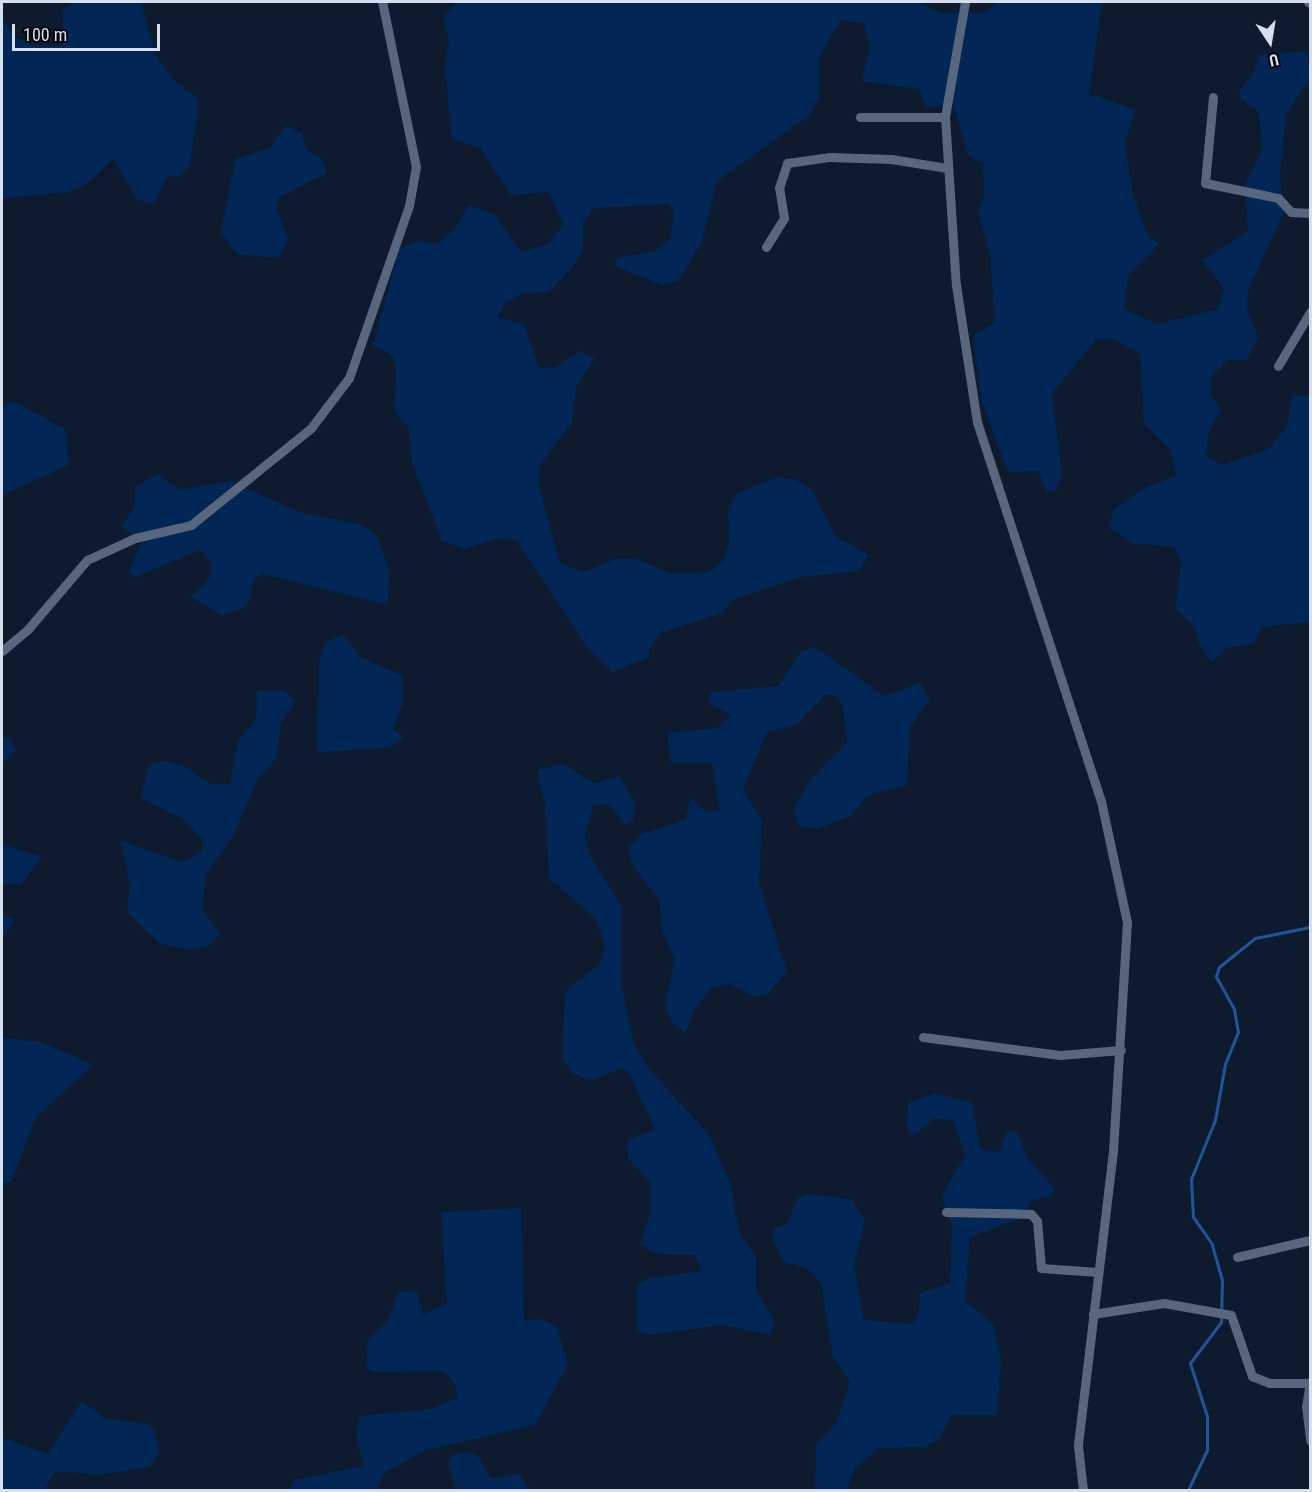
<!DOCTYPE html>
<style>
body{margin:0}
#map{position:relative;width:1312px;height:1492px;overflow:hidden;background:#0e1b2e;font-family:"Roboto Condensed",sans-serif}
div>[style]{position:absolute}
.green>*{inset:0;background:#022656}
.stream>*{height:3px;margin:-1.5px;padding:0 1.5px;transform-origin:1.5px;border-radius:1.5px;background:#22549a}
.minor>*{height:9px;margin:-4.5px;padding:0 4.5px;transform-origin:4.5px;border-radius:4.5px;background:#58677e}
span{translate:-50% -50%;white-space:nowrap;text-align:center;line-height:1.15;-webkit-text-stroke:5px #03060e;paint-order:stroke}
.frame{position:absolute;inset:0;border:3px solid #d6dfec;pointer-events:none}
.north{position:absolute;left:1240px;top:12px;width:60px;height:60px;-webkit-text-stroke:4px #03060e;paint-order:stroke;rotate:168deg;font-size:16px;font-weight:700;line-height:24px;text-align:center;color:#d6dfec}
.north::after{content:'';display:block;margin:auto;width:21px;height:27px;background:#d6dfec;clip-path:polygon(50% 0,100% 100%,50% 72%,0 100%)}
.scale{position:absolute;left:12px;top:24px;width:148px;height:27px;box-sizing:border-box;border:3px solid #d6dfec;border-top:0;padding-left:8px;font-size:18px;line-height:21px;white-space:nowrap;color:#d6dfec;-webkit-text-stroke:4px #03060e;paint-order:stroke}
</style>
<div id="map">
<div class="green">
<div style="clip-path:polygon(76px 2px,141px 2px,155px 54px,172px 78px,199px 100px,190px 166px,178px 177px,168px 175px,154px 204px,137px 199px,113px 159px,86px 185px,69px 192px,2px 198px,2px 19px,15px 37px,31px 45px,63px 46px,63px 10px)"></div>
<div style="clip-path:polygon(457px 2px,916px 2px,942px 13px,984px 13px,998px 2px,1102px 2px,1089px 94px,1135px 109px,1125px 143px,1133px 194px,1148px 237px,1159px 244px,1128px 275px,1124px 309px,1157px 324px,1218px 309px,1224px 288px,1202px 261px,1248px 231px,1245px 185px,1262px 151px,1259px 112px,1241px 99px,1239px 91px,1254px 73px,1259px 55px,1307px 51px,1310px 79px,1286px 114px,1280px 175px,1284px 211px,1248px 291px,1247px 309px,1258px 337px,1247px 360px,1227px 360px,1210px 379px,1211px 396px,1221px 410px,1208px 434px,1206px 456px,1222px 465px,1269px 449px,1287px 426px,1292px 395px,1310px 396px,1310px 622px,1261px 627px,1254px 643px,1227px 648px,1211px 662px,1199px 645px,1196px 628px,1175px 608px,1181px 563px,1174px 547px,1131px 543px,1109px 527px,1114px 509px,1144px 488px,1176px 476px,1171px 450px,1144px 424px,1140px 354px,1114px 339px,1096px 339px,1052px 394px,1062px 473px,1056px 490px,1047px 492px,1038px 471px,1008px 472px,982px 402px,973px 335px,995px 323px,990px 255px,978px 212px,984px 195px,983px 164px,968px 155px,953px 104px,926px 107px,919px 89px,862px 81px,870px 46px,864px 24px,841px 20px,819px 57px,819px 98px,810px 115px,717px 181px,702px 242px,679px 280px,662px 285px,615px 266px,617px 258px,655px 251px,670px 239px,674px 211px,668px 204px,594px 208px,583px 224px,583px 250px,574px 265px,549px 292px,521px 294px,506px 303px,497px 317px,524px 324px,539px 368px,556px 367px,580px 351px,595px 359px,576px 386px,572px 423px,540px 465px,538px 483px,560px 563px,583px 572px,618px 558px,637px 559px,671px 574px,708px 572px,723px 561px,729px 543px,728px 507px,739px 492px,778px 477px,796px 480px,812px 490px,836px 537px,869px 555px,860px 571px,801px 577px,734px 599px,722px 613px,661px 633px,649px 648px,650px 657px,613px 672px,587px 647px,517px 541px,500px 538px,465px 549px,442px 541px,412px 462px,408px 427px,395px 412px,396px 366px,393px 357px,373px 345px,399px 250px,418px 240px,436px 244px,455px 229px,469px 205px,495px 215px,521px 252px,546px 245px,564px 225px,549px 192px,511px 195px,480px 148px,452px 139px,445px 67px,449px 40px,443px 17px)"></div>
<div style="clip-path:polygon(286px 126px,301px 132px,306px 149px,322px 159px,327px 173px,279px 197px,276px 206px,288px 240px,278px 258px,237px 254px,221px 232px,235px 159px,270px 148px)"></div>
<div style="clip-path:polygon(13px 401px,65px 429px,69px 465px,2px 495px,2px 407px)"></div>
<div style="clip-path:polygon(158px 474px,180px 490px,231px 481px,299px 512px,362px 525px,377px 536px,389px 569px,388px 605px,263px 574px,254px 579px,248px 606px,222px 616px,191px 597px,210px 577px,212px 563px,200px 550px,135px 577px,129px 572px,141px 543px,122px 526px,135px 506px,135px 487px)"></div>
<div style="clip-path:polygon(343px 635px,361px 657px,402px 676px,403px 703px,393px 729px,404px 738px,389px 748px,317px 752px,319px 663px,325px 642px)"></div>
<div style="clip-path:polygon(815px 647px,884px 696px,920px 683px,930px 699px,910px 727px,907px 785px,869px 795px,850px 816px,817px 829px,798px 825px,794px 808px,808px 783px,847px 742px,843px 705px,834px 695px,825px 695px,795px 726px,767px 731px,743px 790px,762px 821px,759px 882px,787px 972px,767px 994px,753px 997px,730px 984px,713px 987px,694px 1010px,686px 1033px,674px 1025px,665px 1006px,675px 958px,663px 934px,659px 900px,632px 864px,628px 847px,641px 834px,685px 820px,691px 798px,706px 812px,720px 809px,712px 763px,671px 763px,667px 733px,718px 728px,731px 715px,709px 703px,711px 692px,778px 686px,801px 652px)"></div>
<div style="clip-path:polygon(282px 690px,296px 701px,281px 723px,276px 758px,258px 779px,233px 836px,206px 874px,202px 910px,221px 934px,208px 946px,190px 950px,159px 943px,127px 912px,130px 884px,121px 841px,183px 862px,202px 850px,204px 841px,185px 820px,141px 798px,149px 764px,167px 761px,186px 767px,210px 784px,230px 784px,238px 741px,256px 720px,257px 691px)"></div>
<div style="clip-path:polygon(2px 738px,10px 738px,16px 751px,2px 763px)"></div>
<div style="clip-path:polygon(563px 764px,594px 783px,619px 776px,635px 802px,633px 820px,625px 824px,609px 804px,593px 806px,585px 834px,589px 853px,621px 906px,621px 982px,633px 1042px,648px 1068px,710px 1136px,731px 1186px,739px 1232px,756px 1257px,756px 1290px,775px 1321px,770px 1335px,723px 1325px,647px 1335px,637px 1330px,637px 1286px,650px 1278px,702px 1271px,694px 1255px,657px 1254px,640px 1244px,651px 1211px,650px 1182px,628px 1158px,627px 1140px,655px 1130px,628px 1070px,619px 1069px,593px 1080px,572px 1074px,562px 1057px,565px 992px,600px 963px,605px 946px,596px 919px,549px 878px,545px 804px,537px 770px)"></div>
<div style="clip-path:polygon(2px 844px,42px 857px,21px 884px,2px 884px)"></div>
<div style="clip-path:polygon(2px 915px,15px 920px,2px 938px)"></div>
<div style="clip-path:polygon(2px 1038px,41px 1042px,93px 1065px,36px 1117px,11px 1182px,2px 1183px)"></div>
<div style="clip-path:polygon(935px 1093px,972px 1103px,980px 1148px,998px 1153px,1008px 1130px,1017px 1132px,1028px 1159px,1055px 1189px,1051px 1196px,1032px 1200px,1021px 1218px,970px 1237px,965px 1301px,993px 1324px,1001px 1361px,997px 1415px,951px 1415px,941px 1438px,924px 1447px,879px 1448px,854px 1470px,847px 1490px,815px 1490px,816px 1445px,836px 1424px,850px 1381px,833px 1357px,821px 1283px,808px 1269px,783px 1261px,772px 1237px,775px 1228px,787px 1223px,798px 1198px,807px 1194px,851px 1199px,865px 1220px,854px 1267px,864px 1320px,911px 1324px,918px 1317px,920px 1293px,950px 1284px,952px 1226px,942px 1195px,965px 1155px,953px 1120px,935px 1118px,913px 1136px,907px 1129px,908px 1103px)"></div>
<div style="clip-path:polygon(521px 1208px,524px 1320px,542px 1319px,557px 1327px,568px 1365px,535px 1425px,426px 1450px,385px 1473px,377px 1490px,290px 1490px,294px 1480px,364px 1466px,356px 1437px,360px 1416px,431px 1409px,457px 1398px,455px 1384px,443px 1371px,375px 1372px,366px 1367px,368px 1340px,388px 1321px,398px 1292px,417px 1291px,423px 1315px,447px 1303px,441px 1212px)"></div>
<div style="clip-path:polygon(82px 1401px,104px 1418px,146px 1424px,154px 1430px,160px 1452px,150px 1467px,97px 1475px,61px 1471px,53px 1474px,45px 1490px,2px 1490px,2px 1438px,48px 1454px)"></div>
<div style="clip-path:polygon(469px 1452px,478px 1456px,491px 1479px,519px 1473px,530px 1490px,456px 1490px,448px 1463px,452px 1455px)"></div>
</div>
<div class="stream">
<div style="left:1188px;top:1490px;width:44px;rotate:-64.6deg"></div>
<div style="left:1207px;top:1450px;width:34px;rotate:-90deg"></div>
<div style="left:1207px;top:1416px;width:56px;rotate:-107.8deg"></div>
<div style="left:1190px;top:1363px;width:51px;rotate:-52.9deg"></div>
<div style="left:1221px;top:1322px;width:42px;rotate:-88.6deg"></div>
<div style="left:1222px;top:1280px;width:37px;rotate:-106deg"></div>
<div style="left:1212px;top:1244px;width:33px;rotate:-125deg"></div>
<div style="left:1193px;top:1217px;width:38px;rotate:-93deg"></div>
<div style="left:1191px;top:1179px;width:64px;rotate:-67.9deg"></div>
<div style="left:1215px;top:1120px;width:57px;rotate:-79.9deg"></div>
<div style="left:1225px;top:1064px;width:35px;rotate:-68deg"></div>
<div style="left:1238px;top:1032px;width:23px;rotate:-100deg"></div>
<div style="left:1234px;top:1009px;width:38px;rotate:-119deg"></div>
<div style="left:1216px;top:976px;width:9px;rotate:-72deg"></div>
<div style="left:1219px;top:967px;width:46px;rotate:-38.9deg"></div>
<div style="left:1255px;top:938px;width:56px;rotate:-11.3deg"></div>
</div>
<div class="minor">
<div style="left:965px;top:2px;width:117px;rotate:99.9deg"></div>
<div style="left:945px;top:117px;width:168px;rotate:86.3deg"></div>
<div style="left:956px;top:285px;width:139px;rotate:81.3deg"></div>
<div style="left:977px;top:422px;width:399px;rotate:71.9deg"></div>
<div style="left:1101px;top:801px;width:124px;rotate:77.9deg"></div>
<div style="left:1127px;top:922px;width:229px;rotate:93.5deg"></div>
<div style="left:1113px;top:1151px;width:297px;rotate:96.8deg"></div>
<div style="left:1078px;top:1446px;width:44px;rotate:83.5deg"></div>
<div style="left:1308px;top:2px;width:2px;rotate:27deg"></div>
<div style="left:1213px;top:97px;width:86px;rotate:95.3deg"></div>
<div style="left:1205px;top:183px;width:75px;rotate:11.6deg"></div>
<div style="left:1278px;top:198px;width:19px;rotate:47deg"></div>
<div style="left:1291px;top:212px;width:19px;rotate:3deg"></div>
<div style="left:860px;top:117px;width:85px"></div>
<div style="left:766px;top:247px;width:34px;rotate:-58deg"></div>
<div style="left:784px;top:218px;width:30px;rotate:-99deg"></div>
<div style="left:779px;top:188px;width:26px;rotate:-72deg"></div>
<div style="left:787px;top:163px;width:42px;rotate:-8.1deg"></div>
<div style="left:829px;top:157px;width:62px;rotate:1.8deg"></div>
<div style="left:891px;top:159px;width:57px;rotate:9.1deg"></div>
<div style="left:1278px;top:366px;width:63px;rotate:-59.3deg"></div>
<div style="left:2px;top:651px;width:34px;rotate:-40deg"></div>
<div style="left:28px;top:629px;width:91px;rotate:-49.5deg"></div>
<div style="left:87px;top:560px;width:53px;rotate:-24.6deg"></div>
<div style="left:135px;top:538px;width:57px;rotate:-13.1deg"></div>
<div style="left:191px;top:525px;width:154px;rotate:-38.9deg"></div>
<div style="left:311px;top:428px;width:63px;rotate:-52.8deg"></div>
<div style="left:349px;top:378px;width:182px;rotate:-70.8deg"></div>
<div style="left:409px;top:206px;width:40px;rotate:-80deg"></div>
<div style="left:416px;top:167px;width:168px;rotate:-101.6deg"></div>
<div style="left:923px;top:1037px;width:138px;rotate:7.5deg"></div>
<div style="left:1060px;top:1055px;width:61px;rotate:-4.7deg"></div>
<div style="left:946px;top:1212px;width:85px;rotate:1.3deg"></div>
<div style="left:1031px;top:1214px;width:9px;rotate:49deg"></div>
<div style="left:1037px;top:1221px;width:47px;rotate:85.1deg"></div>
<div style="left:1041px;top:1268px;width:57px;rotate:4deg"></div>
<div style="left:1237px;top:1257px;width:75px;rotate:-13.1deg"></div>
<div style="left:1093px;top:1314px;width:72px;rotate:-8.8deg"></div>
<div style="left:1164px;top:1303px;width:68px;rotate:10.2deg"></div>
<div style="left:1231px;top:1315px;width:65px;rotate:71deg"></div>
<div style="left:1252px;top:1376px;width:18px;rotate:22deg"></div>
<div style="left:1269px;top:1383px;width:41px"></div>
<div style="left:1310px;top:1382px;width:24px;rotate:99deg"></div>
<div style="left:1306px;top:1406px;width:35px;rotate:83deg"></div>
</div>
<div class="frame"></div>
<div class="north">U</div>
<div class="scale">100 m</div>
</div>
